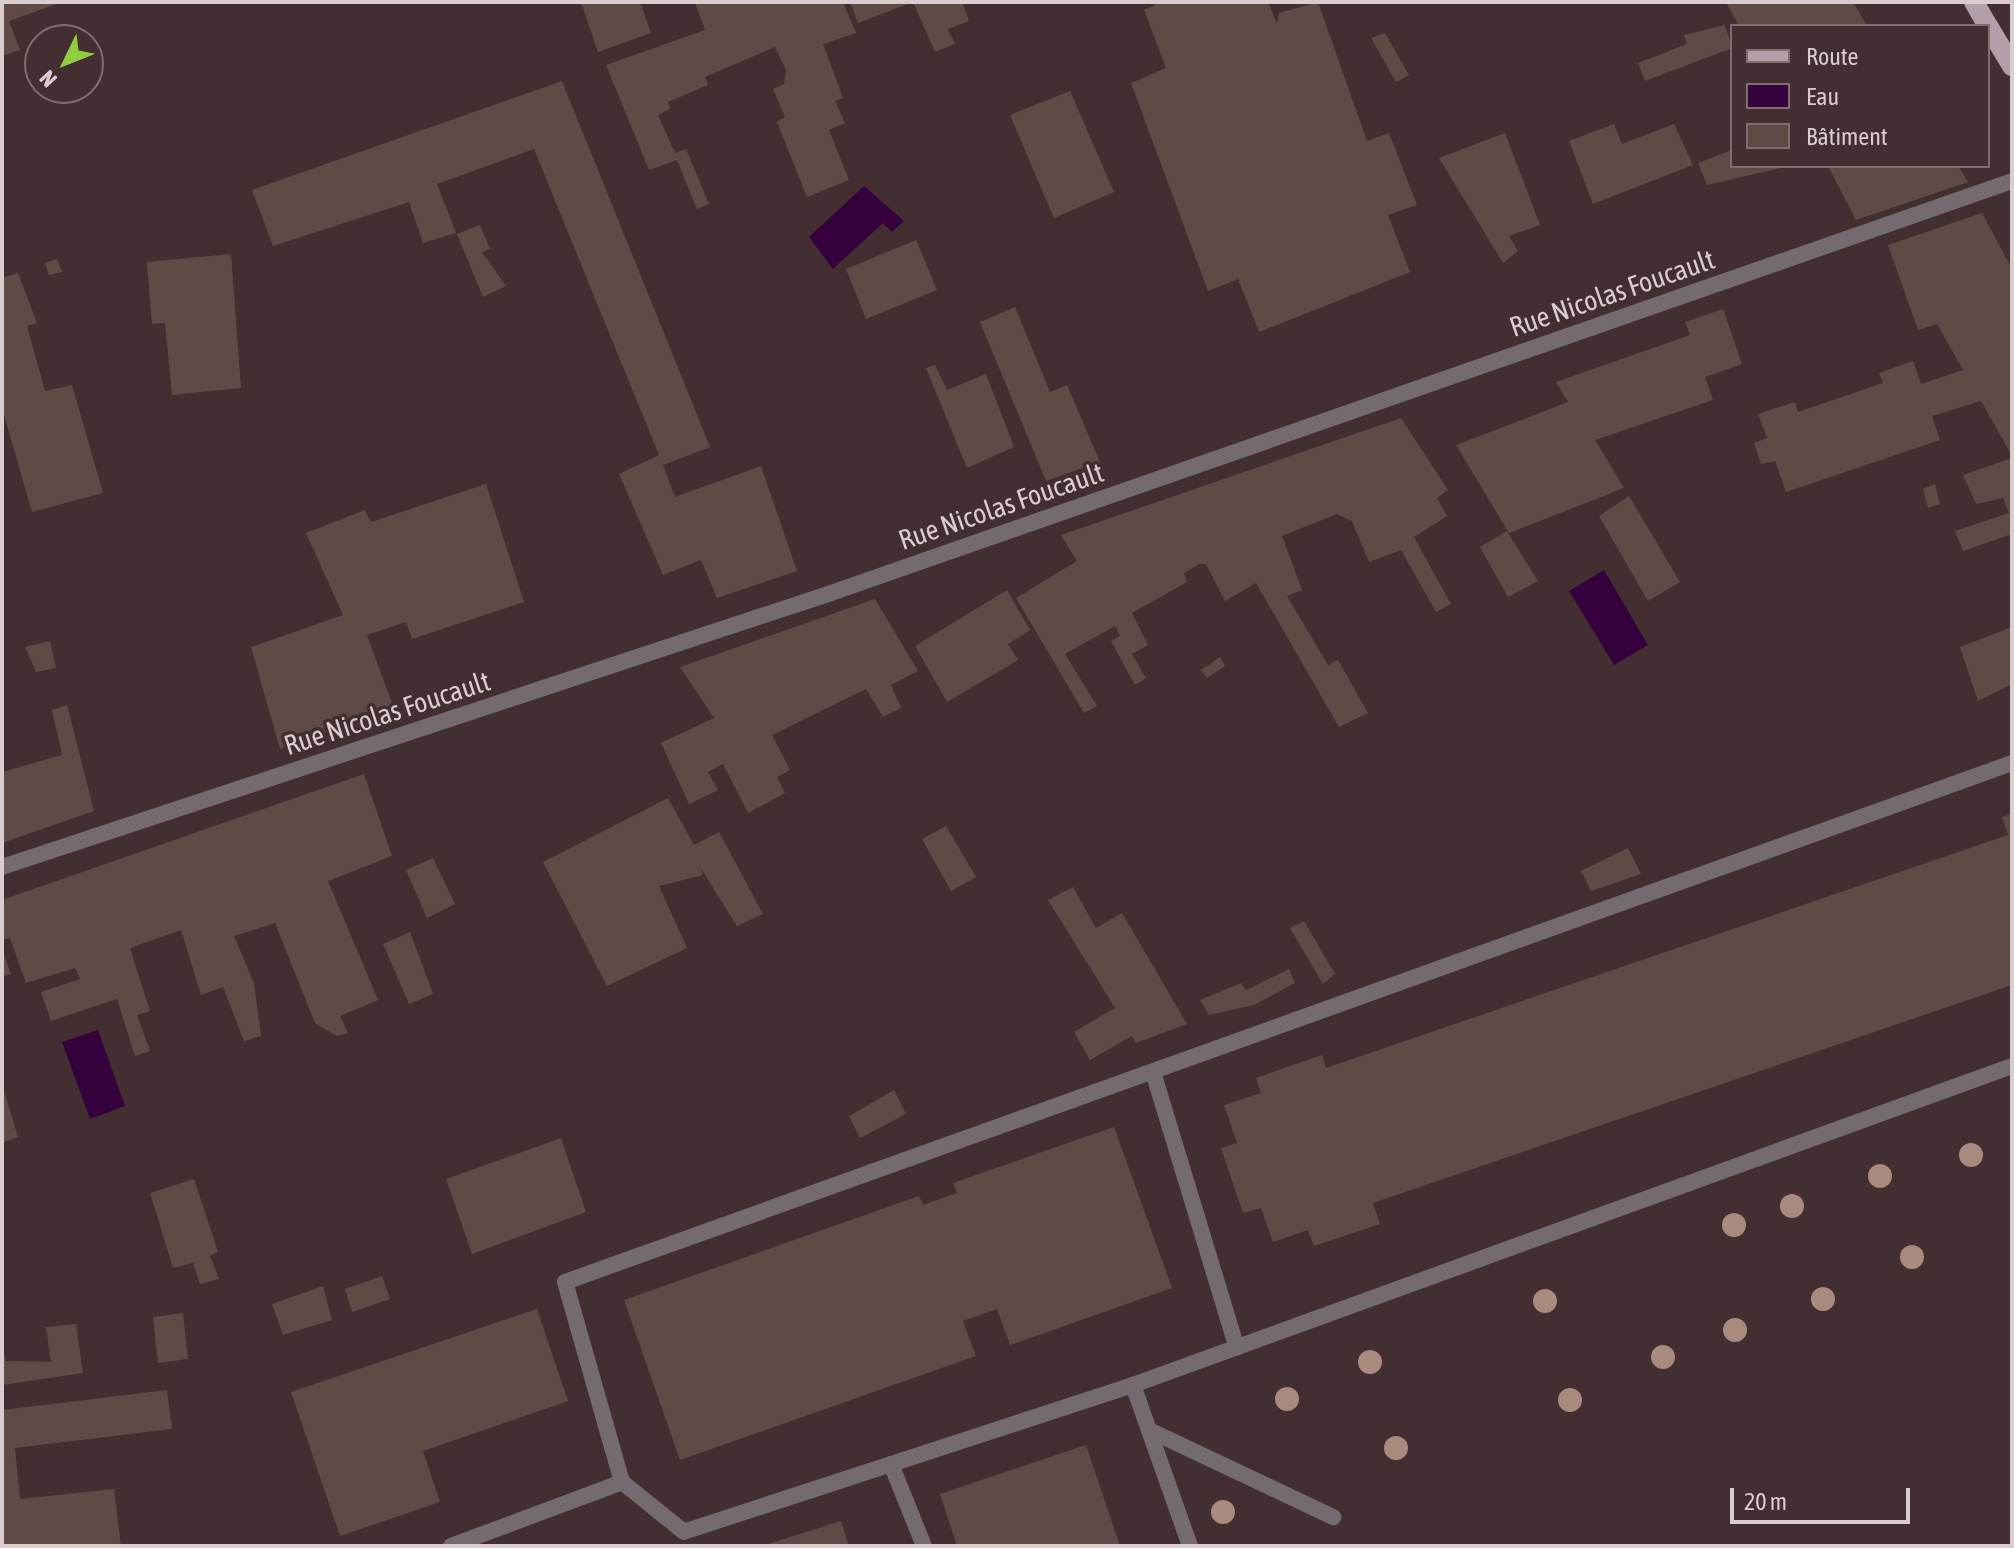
<!DOCTYPE html>
<meta charset="utf-8">
<style>
body{margin:0}
#map{position:relative;width:2014px;height:1548px;overflow:hidden;background:#432f31;font-family:"Asap Condensed",sans-serif}
div>[style]{position:absolute}
.water>*{inset:0;background:#36023d}
.building>*{inset:0;background:#604a45}
.lane>*{height:16px;margin:-8px;padding:0 8px;transform-origin:8px;border-radius:8px;background:#746b70}
.street>*{height:16px;margin:-8px;padding:0 8px;transform-origin:8px;border-radius:8px;background:#746b70}
.primary>*{height:20px;margin:-10px;padding:0 10px;transform-origin:10px;border-radius:10px;background:#b39fa9}
.trees>*{width:24px;height:24px;margin:-12px;border-radius:50%;background:#a98b7d}
span{translate:-50% -50%;white-space:nowrap;text-align:center;line-height:1.15;-webkit-text-stroke:7px #432f31;paint-order:stroke}
.street-label{font-size:28px;color:#dbcdcf}
.frame{position:absolute;inset:0;border:4px solid #dbcdcf;pointer-events:none}
.legend{position:absolute;left:1730px;top:24px;width:260px;height:144px;box-sizing:border-box;background:#432f31;border:2px solid #806e70;margin:0;padding:10px 14px;list-style:none;font-size:24px;color:#dbcdcf}
.legend li{display:flex;align-items:center;gap:16px;height:40px}
.legend b{width:40px;border:2px solid #806e70}
.north{position:absolute;left:24px;top:24px;width:80px;height:80px;box-sizing:border-box;background:#432f31;border:2px solid #806e70;border-radius:50%;rotate:227deg;font-size:22px;font-weight:700;line-height:32px;text-align:center;color:#dbcdcf}
.north::after{content:'';display:block;margin:auto;width:28px;height:36px;background:#91cd3f;clip-path:polygon(50% 0,100% 100%,50% 72%,0 100%)}
.scale{position:absolute;left:1730px;top:1488px;width:180px;height:36px;box-sizing:border-box;border:4px solid #dbcdcf;border-top:0;padding-left:10px;font-size:24px;line-height:28px;white-space:nowrap;color:#dbcdcf;-webkit-text-stroke:6px #432f31;paint-order:stroke}
</style>
<div id="map">
<div class="water">
<div style="clip-path:polygon(864px 186px,904px 221px,892px 232px,883px 223px,833px 269px,809px 237px)"></div>
<div style="clip-path:polygon(1604px 570px,1648px 645px,1614px 665px,1569px 591px)"></div>
<div style="clip-path:polygon(98px 1030px,125px 1106px,90px 1119px,62px 1042px)"></div>
</div>
<div class="building">
<div style="clip-path:polygon(2px 2px,62px 2px,9px 21px,20px 50px,2px 56px)"></div>
<div style="clip-path:polygon(581px 2px,640px 2px,651px 33px,598px 52px)"></div>
<div style="clip-path:polygon(695px 2px,843px 2px,856px 33px,823px 44px,843px 98px,835px 101px,845px 123px,829px 130px,849px 180px,807px 197px,777px 122px,785px 117px,773px 89px,784px 84px,786px 70px,775px 47px,705px 77px,708px 85px,668px 102px,670px 109px,658px 115px,675px 153px,686px 149px,709px 204px,697px 209px,677px 160px,649px 170px,606px 65px,705px 30px)"></div>
<div style="clip-path:polygon(850px 2px,913px 2px,858px 23px)"></div>
<div style="clip-path:polygon(913px 2px,962px 2px,969px 21px,948px 29px,955px 44px,935px 52px)"></div>
<div style="clip-path:polygon(1161px 2px,1268px 2px,1277px 24px,1279px 13px,1318px 2px,1367px 141px,1389px 133px,1417px 205px,1388px 215px,1410px 272px,1259px 332px,1238px 279px,1208px 291px,1131px 83px,1166px 68px,1144px 10px)"></div>
<div style="clip-path:polygon(1726px 2px,1853px 2px,1867px 26px,1739px 26px)"></div>
<div style="clip-path:polygon(1725px 25px,1732px 48px,1645px 81px,1638px 63px,1687px 44px,1684px 35px)"></div>
<div style="clip-path:polygon(1385px 33px,1409px 75px,1396px 82px,1371px 38px)"></div>
<div style="clip-path:polygon(562px 81px,710px 447px,663px 465px,675px 497px,761px 466px,797px 571px,717px 598px,701px 560px,663px 575px,619px 474px,659px 455px,534px 149px,437px 184px,456px 233px,423px 243px,409px 202px,273px 246px,252px 190px)"></div>
<div style="clip-path:polygon(1070px 91px,1114px 192px,1054px 218px,1010px 115px)"></div>
<div style="clip-path:polygon(1614px 124px,1622px 144px,1674px 124px,1693px 165px,1593px 204px,1569px 141px)"></div>
<div style="clip-path:polygon(1505px 133px,1540px 225px,1509px 236px,1518px 251px,1503px 263px,1439px 158px)"></div>
<div style="clip-path:polygon(1732px 150px,1732px 166px,1786px 167px,1707px 185px,1698px 163px)"></div>
<div style="clip-path:polygon(1828px 166px,1958px 166px,1968px 182px,1856px 220px)"></div>
<div style="clip-path:polygon(1982px 213px,2012px 269px,2012px 456px,1981px 401px,1932px 416px,1940px 440px,1786px 492px,1775px 461px,1761px 464px,1754px 443px,1767px 438px,1758px 414px,1795px 402px,1798px 412px,1883px 383px,1879px 373px,1913px 361px,1921px 384px,1963px 370px,1937px 324px,1918px 330px,1888px 245px)"></div>
<div style="clip-path:polygon(480px 225px,490px 249px,482px 252px,506px 286px,483px 297px,457px 234px)"></div>
<div style="clip-path:polygon(916px 240px,937px 290px,866px 319px,846px 269px)"></div>
<div style="clip-path:polygon(231px 254px,241px 388px,172px 395px,165px 323px,152px 324px,147px 262px)"></div>
<div style="clip-path:polygon(57px 259px,62px 272px,49px 275px,45px 263px)"></div>
<div style="clip-path:polygon(18px 273px,37px 323px,27px 326px,45px 391px,72px 385px,103px 493px,32px 512px,2px 408px,2px 278px)"></div>
<div style="clip-path:polygon(1015px 307px,1050px 392px,1067px 385px,1100px 462px,1046px 481px,980px 322px)"></div>
<div style="clip-path:polygon(1723px 309px,1742px 364px,1705px 377px,1713px 400px,1595px 440px,1624px 488px,1509px 533px,1456px 445px,1568px 402px,1556px 382px,1690px 335px,1685px 322px)"></div>
<div style="clip-path:polygon(935px 365px,947px 390px,986px 374px,1014px 447px,967px 468px,926px 368px)"></div>
<div style="clip-path:polygon(1401px 418px,1448px 490px,1437px 498px,1447px 516px,1414px 537px,1451px 604px,1436px 612px,1401px 550px,1369px 562px,1352px 521px,1337px 514px,1282px 536px,1302px 590px,1287px 596px,1328px 665px,1338px 660px,1368px 713px,1339px 727px,1256px 583px,1225px 601px,1206px 564px,1199px 564px,1184px 573px,1187px 582px,1132px 613px,1148px 645px,1132px 654px,1146px 678px,1135px 685px,1111px 641px,1120px 636px,1115px 626px,1065px 654px,1097px 706px,1084px 713px,1016px 598px,1077px 561px,1061px 535px)"></div>
<div style="clip-path:polygon(2012px 458px,2012px 534px,1963px 551px,1955px 531px,2009px 513px,2003px 498px,1976px 504px,1963px 475px)"></div>
<div style="clip-path:polygon(486px 484px,524px 602px,412px 639px,406px 622px,367px 635px,394px 709px,280px 749px,251px 647px,343px 615px,306px 533px,365px 510px,371px 522px)"></div>
<div style="clip-path:polygon(1935px 484px,1940px 504px,1928px 508px,1923px 489px)"></div>
<div style="clip-path:polygon(1629px 496px,1680px 582px,1648px 601px,1599px 516px)"></div>
<div style="clip-path:polygon(1507px 531px,1538px 581px,1508px 597px,1480px 547px)"></div>
<div style="clip-path:polygon(1007px 590px,1030px 630px,1008px 644px,1018px 660px,947px 702px,915px 646px)"></div>
<div style="clip-path:polygon(875px 599px,918px 671px,891px 685px,901px 708px,883px 717px,866px 689px,772px 735px,790px 770px,777px 777px,785px 793px,748px 813px,723px 764px,708px 772px,718px 790px,689px 804px,661px 743px,714px 718px,680px 667px)"></div>
<div style="clip-path:polygon(2012px 627px,2012px 684px,1978px 701px,1960px 647px)"></div>
<div style="clip-path:polygon(50px 641px,56px 668px,36px 672px,25px 647px)"></div>
<div style="clip-path:polygon(1220px 657px,1225px 666px,1207px 678px,1201px 670px)"></div>
<div style="clip-path:polygon(67px 705px,94px 811px,2px 843px,2px 772px,62px 755px,52px 710px)"></div>
<div style="clip-path:polygon(364px 774px,392px 856px,328px 881px,378px 1000px,340px 1016px,348px 1033px,337px 1036px,315px 1023px,275px 923px,234px 936px,254px 983px,261px 1036px,244px 1041px,223px 987px,201px 995px,181px 930px,130px 948px,150px 1011px,137px 1015px,150px 1051px,135px 1056px,117px 999px,51px 1021px,41px 992px,80px 979px,75px 968px,26px 983px,10px 938px,2px 940px,2px 900px)"></div>
<div style="clip-path:polygon(668px 798px,694px 845px,719px 832px,763px 914px,737px 926px,700px 867px,703px 875px,659px 886px,687px 948px,607px 986px,543px 862px)"></div>
<div style="clip-path:polygon(2012px 814px,2012px 985px,1373px 1203px,1380px 1224px,1314px 1246px,1308px 1230px,1273px 1242px,1261px 1208px,1243px 1213px,1221px 1148px,1237px 1143px,1224px 1105px,1261px 1093px,1256px 1078px,1322px 1055px,1326px 1068px,2008px 835px,2002px 817px)"></div>
<div style="clip-path:polygon(946px 826px,976px 877px,951px 891px,922px 839px)"></div>
<div style="clip-path:polygon(1628px 848px,1641px 874px,1591px 891px,1581px 871px)"></div>
<div style="clip-path:polygon(433px 858px,455px 904px,427px 918px,406px 870px)"></div>
<div style="clip-path:polygon(1073px 887px,1096px 928px,1122px 913px,1187px 1024px,1136px 1043px,1132px 1036px,1090px 1060px,1074px 1032px,1115px 1008px,1048px 900px)"></div>
<div style="clip-path:polygon(1304px 921px,1335px 974px,1323px 984px,1290px 928px)"></div>
<div style="clip-path:polygon(410px 932px,433px 994px,409px 1004px,383px 944px)"></div>
<div style="clip-path:polygon(2px 950px,11px 974px,2px 977px)"></div>
<div style="clip-path:polygon(1289px 969px,1295px 983px,1254px 1005px,1209px 1015px,1200px 1000px,1241px 983px,1246px 990px)"></div>
<div style="clip-path:polygon(2px 1084px,18px 1137px,2px 1143px)"></div>
<div style="clip-path:polygon(894px 1090px,906px 1114px,860px 1138px,849px 1116px)"></div>
<div style="clip-path:polygon(1114px 1127px,1172px 1288px,1010px 1345px,997px 1309px,963px 1321px,976px 1356px,680px 1460px,624px 1300px,919px 1196px,923px 1205px,957px 1193px,953px 1183px)"></div>
<div style="clip-path:polygon(561px 1138px,586px 1212px,472px 1254px,446px 1179px)"></div>
<div style="clip-path:polygon(194px 1179px,218px 1252px,210px 1256px,219px 1279px,200px 1284px,193px 1263px,173px 1268px,150px 1193px)"></div>
<div style="clip-path:polygon(382px 1276px,390px 1299px,352px 1312px,345px 1289px)"></div>
<div style="clip-path:polygon(323px 1286px,332px 1320px,283px 1335px,272px 1304px)"></div>
<div style="clip-path:polygon(537px 1309px,568px 1401px,423px 1451px,440px 1502px,340px 1536px,291px 1392px)"></div>
<div style="clip-path:polygon(183px 1313px,188px 1359px,158px 1363px,153px 1317px)"></div>
<div style="clip-path:polygon(76px 1324px,83px 1373px,2px 1385px,2px 1346px,6px 1361px,51px 1362px,46px 1327px)"></div>
<div style="clip-path:polygon(167px 1390px,172px 1429px,15px 1448px,20px 1499px,114px 1489px,121px 1546px,2px 1546px,2px 1410px)"></div>
<div style="clip-path:polygon(1086px 1445px,1120px 1546px,957px 1546px,940px 1494px)"></div>
<div style="clip-path:polygon(841px 1521px,849px 1546px,766px 1546px,765px 1545px)"></div>
</div>
<div class="lane">
<div style="left:1153px;top:1072px;width:288px;rotate:73.1deg"></div>
<div style="left:1133px;top:1385px;width:472px;rotate:161.9deg"></div>
<div style="left:684px;top:1532px;width:80px;rotate:-141.1deg"></div>
<div style="left:622px;top:1482px;width:208px;rotate:-105.9deg"></div>
<div style="left:565px;top:1282px;width:1537px;rotate:-19.73deg"></div>
<div style="left:1149px;top:1430px;width:204px;rotate:25.3deg"></div>
<div style="left:891px;top:1464px;width:88px;rotate:68.1deg"></div>
<div style="left:451px;top:1546px;width:183px;rotate:-20.5deg"></div>
<div style="left:1190px;top:1546px;width:171px;rotate:-109.5deg"></div>
<div style="left:1133px;top:1385px;width:935px;rotate:-19.95deg"></div>
</div>
<div class="street">
<div style="left:2px;top:867px;width:873px;rotate:-18.29deg"></div>
<div style="left:831px;top:593px;width:1251px;rotate:-19.23deg"></div>
</div>
<div class="primary">
<div style="left:1974px;top:2px;width:28px;rotate:60deg"></div>
<div style="left:1988px;top:26px;width:47px;rotate:59deg"></div>
</div>
<div class="trees">
<div style="left:1971px;top:1155px"></div>
<div style="left:1880px;top:1176px"></div>
<div style="left:1792px;top:1206px"></div>
<div style="left:1734px;top:1225px"></div>
<div style="left:1912px;top:1257px"></div>
<div style="left:1823px;top:1299px"></div>
<div style="left:1545px;top:1301px"></div>
<div style="left:1735px;top:1330px"></div>
<div style="left:1663px;top:1357px"></div>
<div style="left:1370px;top:1362px"></div>
<div style="left:1287px;top:1399px"></div>
<div style="left:1570px;top:1400px"></div>
<div style="left:1396px;top:1448px"></div>
<div style="left:1223px;top:1512px"></div>
</div>
<div class="street-label">
<span style="left:1612px;top:293px;rotate:-19deg">Rue Nicolas Foucault</span>
<span style="left:1001px;top:506px;rotate:-19deg">Rue Nicolas Foucault</span>
<span style="left:387px;top:713px;rotate:-18deg">Rue Nicolas Foucault</span>
</div>
<div class="frame"></div>
<ul class="legend">
<li><b style="height:10px;background:#b39fa9"></b>Route</li>
<li><b style="height:22px;background:#36023d"></b>Eau</li>
<li><b style="height:22px;background:#604a45"></b>Bâtiment</li>
</ul>
<div class="north">N</div>
<div class="scale">20 m</div>
</div>
